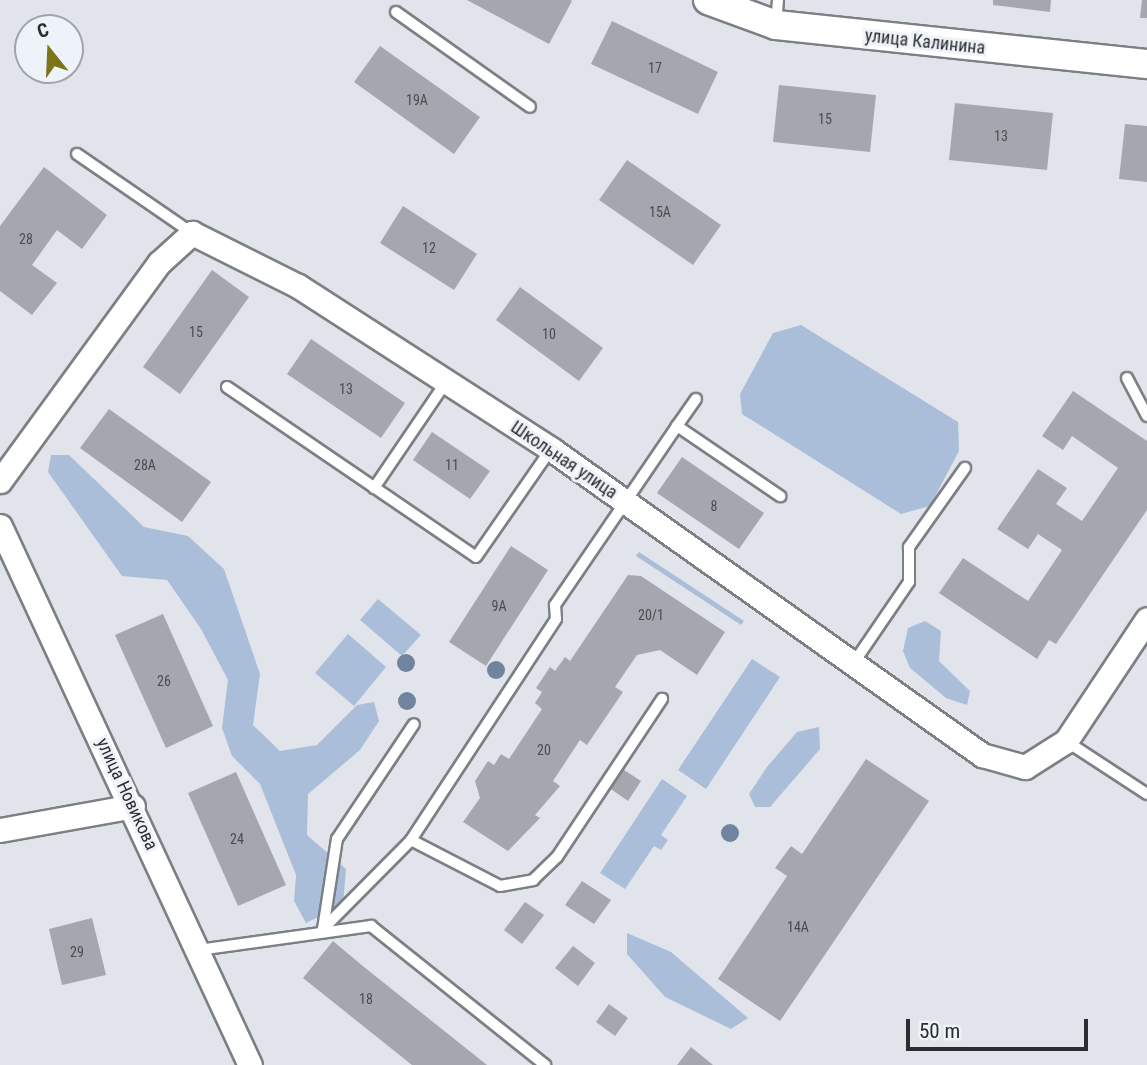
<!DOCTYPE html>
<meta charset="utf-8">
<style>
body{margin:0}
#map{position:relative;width:1147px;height:1065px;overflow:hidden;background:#e1e5eb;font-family:"Roboto Condensed",sans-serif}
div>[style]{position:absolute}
.green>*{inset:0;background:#abbed9}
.building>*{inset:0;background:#a4a8ae}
.roads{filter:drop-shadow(2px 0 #7c8085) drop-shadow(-2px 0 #7c8085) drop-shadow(0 2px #7c8085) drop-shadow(0 -2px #7c8085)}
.service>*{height:10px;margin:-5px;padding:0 5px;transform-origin:5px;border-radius:5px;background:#fff}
.minor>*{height:23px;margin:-11.5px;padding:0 11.5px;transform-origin:11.5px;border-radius:11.5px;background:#fff}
.tertiary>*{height:28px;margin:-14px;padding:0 14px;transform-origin:14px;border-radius:14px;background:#fff}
.trees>*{width:18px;height:18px;margin:-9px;border-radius:50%;background:#70849f}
span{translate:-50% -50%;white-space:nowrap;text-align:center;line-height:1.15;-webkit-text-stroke:6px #eef3f9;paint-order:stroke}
.number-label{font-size:14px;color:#494b4f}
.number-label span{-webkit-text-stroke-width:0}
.street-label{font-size:18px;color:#2b2c2f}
.north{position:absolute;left:14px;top:14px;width:70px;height:70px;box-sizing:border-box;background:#eef3f9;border:2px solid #a0a3a8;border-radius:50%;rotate:342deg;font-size:19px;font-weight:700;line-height:28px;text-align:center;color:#2b2c2f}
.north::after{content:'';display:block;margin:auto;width:24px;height:32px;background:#7b751a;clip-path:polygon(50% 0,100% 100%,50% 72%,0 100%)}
.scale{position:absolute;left:906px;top:1019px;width:182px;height:32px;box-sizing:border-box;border:4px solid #2b2c2f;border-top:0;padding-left:9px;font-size:21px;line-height:24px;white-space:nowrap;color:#2b2c2f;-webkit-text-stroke:5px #eef3f9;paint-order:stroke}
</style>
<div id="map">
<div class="green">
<div style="clip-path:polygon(801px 325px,958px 422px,959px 451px,930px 506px,901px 514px,742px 414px,740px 394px,773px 333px)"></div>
<div style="clip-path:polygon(51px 455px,69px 455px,144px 527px,188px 536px,224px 569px,260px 674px,253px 725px,280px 751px,317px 745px,357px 705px,374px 702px,379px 721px,360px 750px,308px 794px,307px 835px,346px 869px,343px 905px,306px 923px,294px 901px,296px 875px,260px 784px,232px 756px,222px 728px,228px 680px,201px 629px,167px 580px,122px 576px,48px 472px)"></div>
<div style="clip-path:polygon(639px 552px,744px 621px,741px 625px,636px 556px)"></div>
<div style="clip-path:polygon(378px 599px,421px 635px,402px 656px,360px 620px)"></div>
<div style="clip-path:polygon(925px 621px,941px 631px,939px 661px,970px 691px,967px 705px,946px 698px,910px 668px,903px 651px,908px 628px)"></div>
<div style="clip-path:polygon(348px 634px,386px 667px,354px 706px,315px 673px)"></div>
<div style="clip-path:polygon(752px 659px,780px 677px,706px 789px,678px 770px)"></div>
<div style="clip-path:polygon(819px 727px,820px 749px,770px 807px,755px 807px,749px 794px,767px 767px,797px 732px)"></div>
<div style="clip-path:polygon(662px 779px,687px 796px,661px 835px,668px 840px,661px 850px,654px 846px,625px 889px,600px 873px)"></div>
<div style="clip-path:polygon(627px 933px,671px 952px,748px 1018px,731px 1029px,665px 997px,627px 954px)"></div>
</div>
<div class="building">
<div style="clip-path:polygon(467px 0,571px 0,572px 1px,549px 44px)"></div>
<div style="clip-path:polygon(993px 0,1051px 0,1050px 12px,993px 5px)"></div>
<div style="clip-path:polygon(1142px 0,1147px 0,1147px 18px,1140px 18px)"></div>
<div style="clip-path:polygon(612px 21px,718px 72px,698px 114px,591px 64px)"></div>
<div style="clip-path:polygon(380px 46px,480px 117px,454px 154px,354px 82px)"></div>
<div style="clip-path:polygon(779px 85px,876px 95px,870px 152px,773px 142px)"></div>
<div style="clip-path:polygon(955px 103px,1053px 113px,1047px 170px,949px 160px)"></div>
<div style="clip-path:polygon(1125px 124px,1147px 126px,1147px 182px,1119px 179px)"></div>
<div style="clip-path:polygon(627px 160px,721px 225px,693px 265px,599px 200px)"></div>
<div style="clip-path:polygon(44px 167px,107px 215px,82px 249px,57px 230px,32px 265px,57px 283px,32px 315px,0 291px,0 226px)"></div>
<div style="clip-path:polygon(403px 206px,477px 254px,454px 290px,380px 243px)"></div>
<div style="clip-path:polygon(212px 270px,249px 297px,180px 394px,143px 367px)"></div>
<div style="clip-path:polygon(520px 287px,603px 348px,579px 381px,496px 320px)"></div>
<div style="clip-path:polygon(311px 339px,405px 403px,381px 438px,287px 374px)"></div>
<div style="clip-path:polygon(1073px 391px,1147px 441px,1147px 510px,1056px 644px,1049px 640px,1037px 659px,939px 593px,963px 558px,1028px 601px,1062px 550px,1038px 534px,1028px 549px,997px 529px,1038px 469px,1067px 488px,1056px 504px,1082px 521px,1118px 468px,1072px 436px,1063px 450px,1042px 436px)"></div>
<div style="clip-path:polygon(109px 409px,211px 482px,182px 522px,80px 448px)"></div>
<div style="clip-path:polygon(432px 432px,490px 471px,470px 499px,413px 460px)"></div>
<div style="clip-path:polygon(682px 457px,764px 513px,739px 549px,657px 493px)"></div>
<div style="clip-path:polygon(511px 546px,548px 570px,486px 666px,449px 642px)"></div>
<div style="clip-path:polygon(628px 575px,641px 576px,725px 632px,697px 675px,660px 650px,637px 655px,615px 687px,623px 692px,587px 745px,580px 740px,553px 781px,560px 786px,535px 815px,540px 818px,508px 851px,463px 822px,480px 798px,475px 781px,488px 761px,494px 765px,501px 754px,509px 759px,542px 709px,535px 703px,542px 692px,536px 688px,550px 667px,555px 671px,565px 657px,570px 661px)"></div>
<div style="clip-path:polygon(163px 614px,213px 726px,166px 748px,115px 635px)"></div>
<div style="clip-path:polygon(866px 759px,929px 801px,780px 1021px,718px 979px,787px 876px,775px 868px,791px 846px,802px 854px)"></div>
<div style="clip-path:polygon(621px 768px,641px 781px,628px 801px,608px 787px)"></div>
<div style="clip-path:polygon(236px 772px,286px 885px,238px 906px,188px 793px)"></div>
<div style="clip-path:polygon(582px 881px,611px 900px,594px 924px,565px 905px)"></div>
<div style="clip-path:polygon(525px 902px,544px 915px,522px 944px,504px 930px)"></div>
<div style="clip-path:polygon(92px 918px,106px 975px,62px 985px,49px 929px)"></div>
<div style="clip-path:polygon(333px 941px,364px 967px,487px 1065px,412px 1065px,303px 978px)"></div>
<div style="clip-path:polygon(573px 946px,595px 963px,578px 986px,555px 968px)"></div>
<div style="clip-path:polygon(609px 1004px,628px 1018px,615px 1036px,596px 1022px)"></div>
<div style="clip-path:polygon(691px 1047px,713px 1065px,677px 1065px)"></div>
</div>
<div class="roads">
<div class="service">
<div style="left:396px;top:12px;width:164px;rotate:35.3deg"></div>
<div style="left:776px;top:23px;width:23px;rotate:-85deg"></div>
<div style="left:77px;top:154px;width:140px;rotate:34.5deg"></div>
<div style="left:1127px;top:378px;width:43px;rotate:62.2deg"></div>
<div style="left:227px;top:387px;width:301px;rotate:34.3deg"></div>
<div style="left:476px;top:557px;width:131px;rotate:-55.2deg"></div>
<div style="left:677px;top:426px;width:33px;rotate:-55deg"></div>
<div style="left:374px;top:488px;width:128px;rotate:-55.8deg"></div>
<div style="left:853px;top:664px;width:99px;rotate:-55.7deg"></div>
<div style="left:909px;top:582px;width:35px;rotate:-90deg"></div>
<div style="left:909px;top:547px;width:97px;rotate:-54.7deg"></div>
<div style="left:1066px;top:741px;width:97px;rotate:33.2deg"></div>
<div style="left:411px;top:840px;width:100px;rotate:27.3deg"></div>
<div style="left:500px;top:886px;width:34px;rotate:-10deg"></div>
<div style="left:533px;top:880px;width:33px;rotate:-44deg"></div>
<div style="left:557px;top:857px;width:190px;rotate:-56.4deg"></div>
<div style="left:323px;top:929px;width:125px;rotate:-45.3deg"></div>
<div style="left:411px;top:840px;width:264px;rotate:-56.7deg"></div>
<div style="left:556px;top:619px;width:14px;rotate:-94deg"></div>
<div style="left:555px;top:605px;width:217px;rotate:-55.7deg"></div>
<div style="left:677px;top:426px;width:125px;rotate:34.2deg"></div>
<div style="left:323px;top:929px;width:91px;rotate:-81.2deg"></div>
<div style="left:337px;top:839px;width:138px;rotate:-56.2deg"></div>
<div style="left:198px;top:950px;width:175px;rotate:-7.9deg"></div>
<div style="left:371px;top:926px;width:223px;rotate:38.6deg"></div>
</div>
<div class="minor">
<div style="left:0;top:481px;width:270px;rotate:-53.9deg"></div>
<div style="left:159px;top:263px;width:45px;rotate:-42.3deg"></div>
<div style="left:192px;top:233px;width:119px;rotate:26.6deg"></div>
<div style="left:298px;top:286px;width:301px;rotate:32.8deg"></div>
<div style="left:551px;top:449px;width:529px;rotate:35.37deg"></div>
<div style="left:982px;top:755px;width:45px;rotate:15.6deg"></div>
<div style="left:1025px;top:767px;width:49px;rotate:-32.4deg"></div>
<div style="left:1066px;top:741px;width:146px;rotate:-56.4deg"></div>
<div style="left:0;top:526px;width:594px;rotate:65.12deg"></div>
<div style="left:0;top:830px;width:135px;rotate:-10.2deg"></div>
</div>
<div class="tertiary">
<div style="left:708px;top:0;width:72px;rotate:20.2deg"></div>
<div style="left:776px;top:25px;width:373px;rotate:6deg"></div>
</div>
</div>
<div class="trees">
<div style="left:406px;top:663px"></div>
<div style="left:496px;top:670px"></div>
<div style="left:407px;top:701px"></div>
<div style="left:730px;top:833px"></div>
</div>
<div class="number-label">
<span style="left:655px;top:68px">17</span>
<span style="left:417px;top:100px">19А</span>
<span style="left:825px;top:119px">15</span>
<span style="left:1001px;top:136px">13</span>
<span style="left:660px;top:212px">15А</span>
<span style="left:26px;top:239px">28</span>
<span style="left:429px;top:248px">12</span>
<span style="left:196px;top:332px">15</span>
<span style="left:549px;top:334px">10</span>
<span style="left:346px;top:389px">13</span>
<span style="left:145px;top:465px">28А</span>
<span style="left:452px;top:465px">11</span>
<span style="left:714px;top:506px">8</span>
<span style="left:499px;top:606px">9А</span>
<span style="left:651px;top:615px">20/1</span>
<span style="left:164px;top:681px">26</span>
<span style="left:544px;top:750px">20</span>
<span style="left:237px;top:839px">24</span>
<span style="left:798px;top:927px">14А</span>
<span style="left:77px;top:952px">29</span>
<span style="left:366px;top:999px">18</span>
</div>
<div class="street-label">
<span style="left:925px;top:42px;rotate:6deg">улица Калинина</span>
<span style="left:564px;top:460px;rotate:34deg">Школьная улица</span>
<span style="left:127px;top:794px;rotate:65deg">улица Новикова</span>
</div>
<div class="north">С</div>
<div class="scale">50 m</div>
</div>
